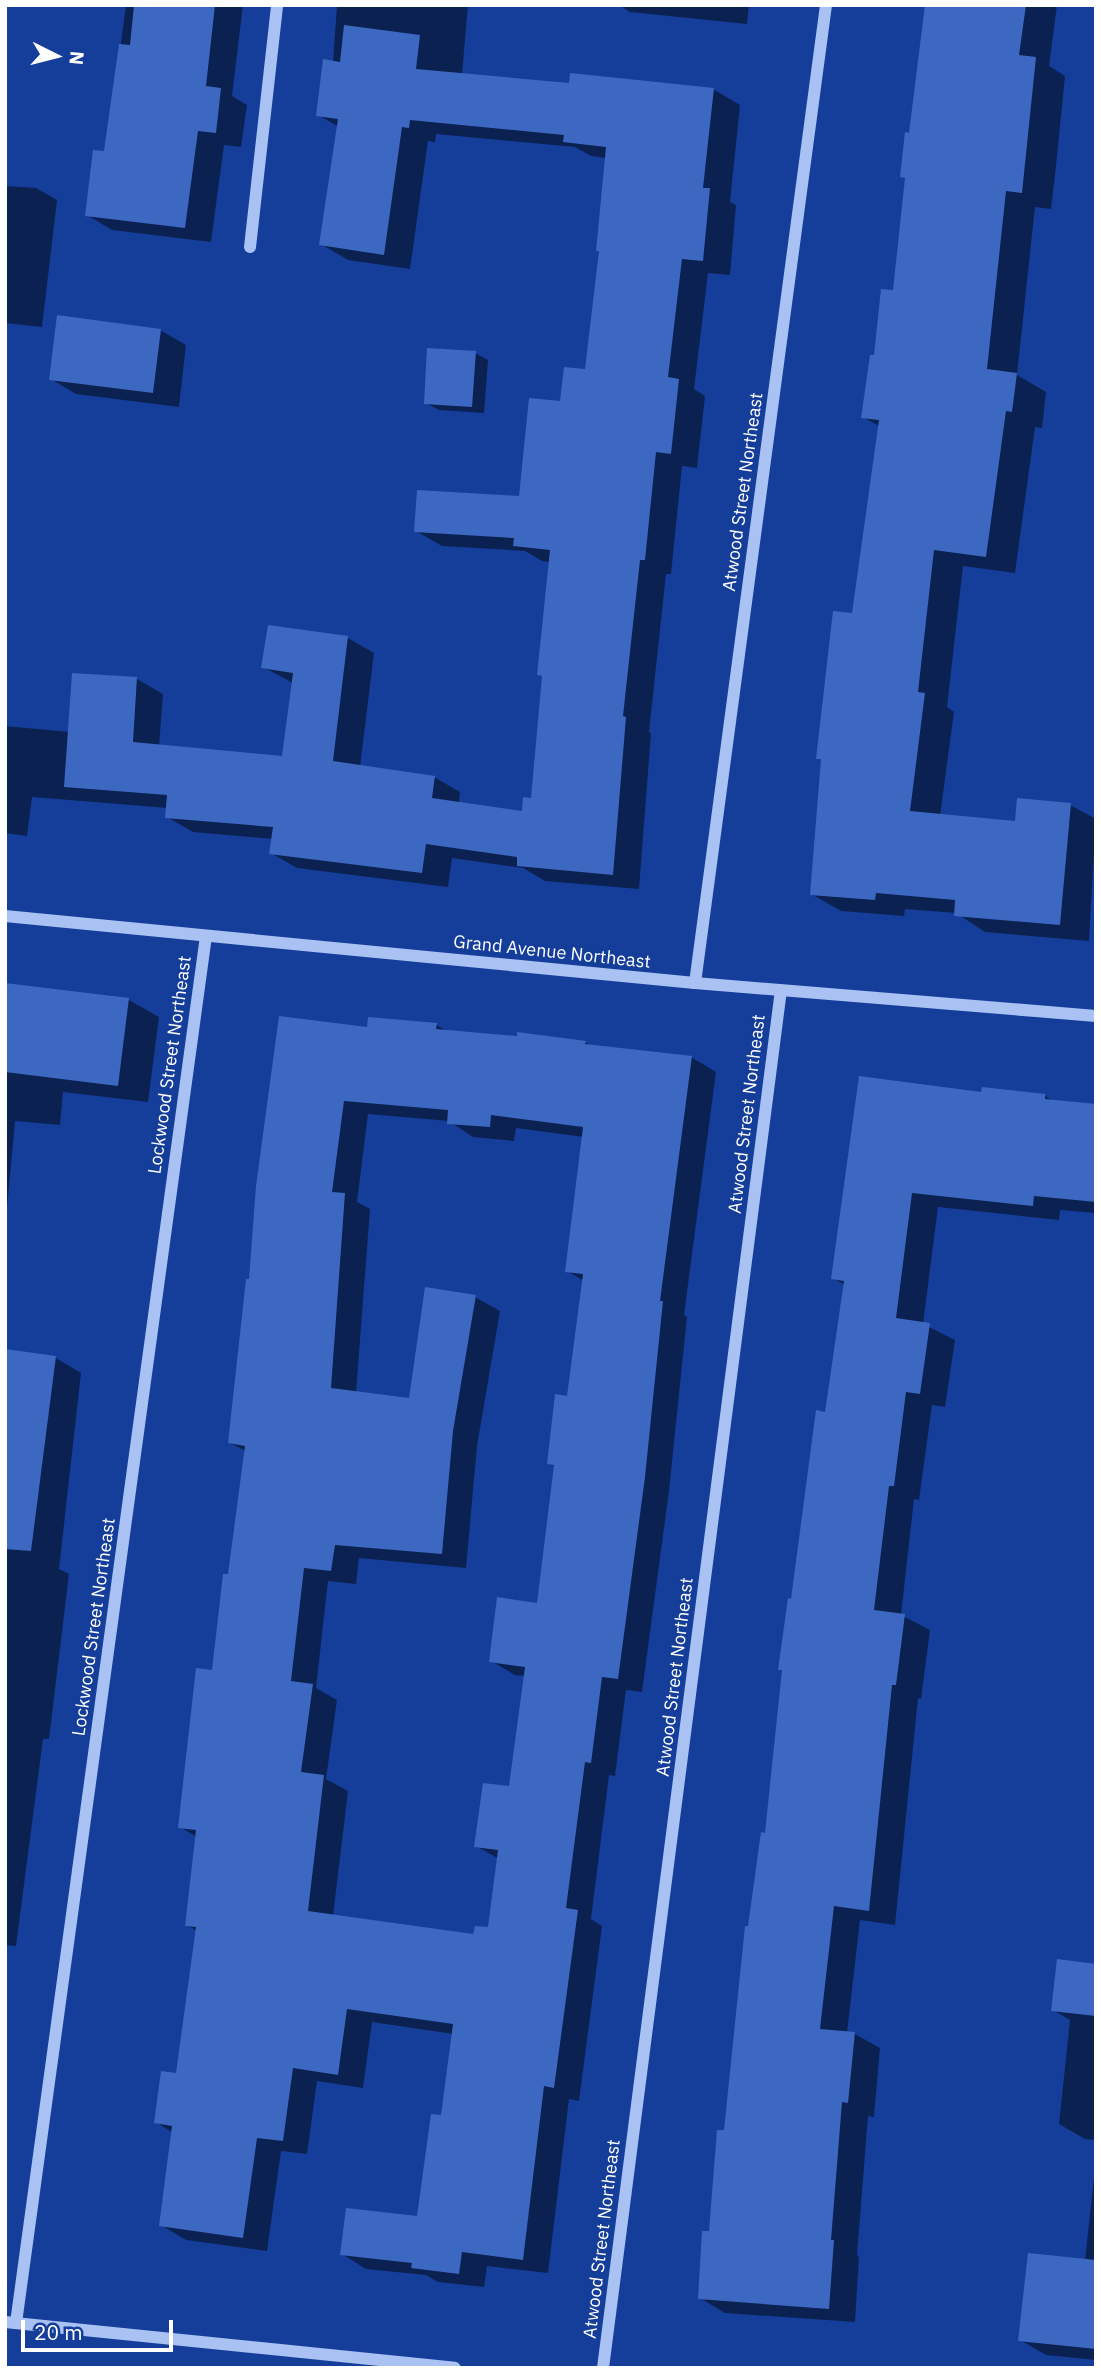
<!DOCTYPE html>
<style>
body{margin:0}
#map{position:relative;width:1101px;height:2373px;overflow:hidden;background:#153e9b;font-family:"IBM Plex Sans",sans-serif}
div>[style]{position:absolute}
.shadow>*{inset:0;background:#0007}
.building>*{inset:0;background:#3d68c1}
.minor>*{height:12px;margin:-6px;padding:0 6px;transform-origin:6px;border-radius:6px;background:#aac1f3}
span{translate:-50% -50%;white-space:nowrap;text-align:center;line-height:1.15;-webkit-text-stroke:5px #153e9b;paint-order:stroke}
.street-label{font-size:18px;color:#fff}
.frame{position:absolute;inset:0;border:7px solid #fff;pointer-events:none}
.north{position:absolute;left:21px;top:21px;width:70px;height:70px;-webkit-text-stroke:5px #153e9b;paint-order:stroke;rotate:96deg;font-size:19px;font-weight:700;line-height:28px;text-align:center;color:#fff}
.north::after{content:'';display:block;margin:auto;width:24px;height:32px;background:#fff;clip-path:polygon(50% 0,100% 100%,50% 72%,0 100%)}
.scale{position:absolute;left:21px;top:2320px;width:152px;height:32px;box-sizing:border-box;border:4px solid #fff;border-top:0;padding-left:9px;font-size:21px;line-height:24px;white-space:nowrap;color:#fff;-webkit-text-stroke:5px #153e9b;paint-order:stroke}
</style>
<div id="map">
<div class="shadow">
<div style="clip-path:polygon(126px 5px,243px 5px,232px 96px,247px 105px,241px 147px,224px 145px,211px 242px,112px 230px,87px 215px,106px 153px)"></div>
<div style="clip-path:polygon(337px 5px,468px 5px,462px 75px,571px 85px,713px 89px,740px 105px,730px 202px,736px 205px,730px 275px,708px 273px,694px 389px,705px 396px,697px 468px,682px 466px,671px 574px,666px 574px,649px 732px,651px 733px,639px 889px,545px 881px,523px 868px,452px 858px,448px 887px,297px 868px,271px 853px,273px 839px,193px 832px,167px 817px,168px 808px,32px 797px,27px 836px,5px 833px,5px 726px,70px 732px,137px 679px,163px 694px,159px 746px,284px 758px,293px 683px,263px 667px,269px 627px,348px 638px,374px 653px,360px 767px,434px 777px,460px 792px,459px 804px,523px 813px,533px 800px,544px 677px,539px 674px,550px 562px,542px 561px,525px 551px,442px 546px,416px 531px,520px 498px,562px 403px,586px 371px,600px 251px,606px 158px,591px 156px,575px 147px,436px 134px,435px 142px,428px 141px,410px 269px,348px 260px,321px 244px,339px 127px,318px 115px,333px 62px)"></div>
<div style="clip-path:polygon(619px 5px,749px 5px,747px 24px,630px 12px)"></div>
<div style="clip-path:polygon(926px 5px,1057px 5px,1049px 66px,1065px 76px,1056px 166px,1051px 209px,1035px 207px,1017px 375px,1046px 392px,1042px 428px,1035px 427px,1015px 573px,963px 566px,947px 707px,954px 712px,940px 816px,1016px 823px,1070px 805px,1096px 819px,1089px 941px,985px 932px,956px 913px,905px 909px,904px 916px,841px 911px,811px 894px,823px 760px,818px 758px,854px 615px,879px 426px,863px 417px,875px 357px,894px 292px,906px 179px,901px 176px,910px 135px)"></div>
<div style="clip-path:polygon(5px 186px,36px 188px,57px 200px,42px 327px,5px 323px)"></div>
<div style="clip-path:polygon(160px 330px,186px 345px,179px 407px,76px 394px,51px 379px)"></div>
<div style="clip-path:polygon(475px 353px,488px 360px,484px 413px,439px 410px,426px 403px)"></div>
<div style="clip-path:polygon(129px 1000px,159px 1017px,148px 1102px,63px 1092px,60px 1125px,15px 1121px,5px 1230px,5px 1015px)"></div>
<div style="clip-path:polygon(evenodd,436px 1025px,447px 1031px,585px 1042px,593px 1047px,691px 1057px,716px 1072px,684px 1315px,687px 1317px,669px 1491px,642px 1692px,626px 1690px,615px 1776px,609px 1775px,591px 1919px,602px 1926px,579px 2101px,569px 2099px,548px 2273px,487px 2266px,484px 2287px,438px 2282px,426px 2275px,366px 2269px,342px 2254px,419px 2218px,442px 2117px,453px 2034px,372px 2022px,363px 2088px,317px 2081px,307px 2154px,281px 2151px,267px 2251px,186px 2240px,161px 2225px,173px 2133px,156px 2122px,177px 2075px,197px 1931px,187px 1925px,197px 1837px,180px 1827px,214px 1672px,230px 1576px,246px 1451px,230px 1443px,250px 1281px,369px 1029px,436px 1025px,368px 1114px,449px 1121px,473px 1137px,514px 1141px,516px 1128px,584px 1137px,567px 1271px,584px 1281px,569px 1398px,549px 1463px,556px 1467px,539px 1605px,491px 1661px,515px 1675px,526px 1676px,510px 1788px,476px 1846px,499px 1859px,490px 1929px,475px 1936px,333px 1916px,348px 1791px,326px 1779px,337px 1700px,316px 1688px,328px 1581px,356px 1584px,359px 1558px,466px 1568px,477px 1446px,500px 1311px,475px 1297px,410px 1400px,356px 1393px,370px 1209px,357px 1202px,368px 1114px)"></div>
<div style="clip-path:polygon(983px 1094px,1045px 1096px,1055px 1102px,1096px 1105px,1096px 1213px,1060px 1210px,1059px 1220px,938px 1207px,923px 1324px,955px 1340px,945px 1407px,932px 1405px,919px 1500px,914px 1499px,901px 1615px,930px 1630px,921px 1699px,918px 1698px,895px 1925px,860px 1920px,847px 2033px,855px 2034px,880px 2048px,874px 2117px,868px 2116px,857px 2255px,859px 2257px,855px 2322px,725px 2313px,700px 2298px,725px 2132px,750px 1928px,766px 1835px,792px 1601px,827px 1414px,845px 1285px,833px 1278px)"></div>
<div style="clip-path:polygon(5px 1351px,56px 1358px,81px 1373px,59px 1569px,69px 1574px,49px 1739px,43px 1739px,16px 1946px,5px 1945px)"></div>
<div style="clip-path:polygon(1096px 1965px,1096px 2140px,1085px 2139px,1059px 2124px,1070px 2020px,1053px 2010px)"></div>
<div style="clip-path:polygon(1096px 2159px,1096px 2360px,1046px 2355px,1020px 2340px,1085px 2261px)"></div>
</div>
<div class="building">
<div style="clip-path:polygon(134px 5px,215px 5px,206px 86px,221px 88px,216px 133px,198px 131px,185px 228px,85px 216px,93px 150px,104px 151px,119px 44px,130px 45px)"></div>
<div style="clip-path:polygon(925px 5px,1026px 5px,1019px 55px,1036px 57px,1022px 193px,1006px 191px,987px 369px,1017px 373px,1012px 412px,1006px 411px,986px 557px,934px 550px,918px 692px,925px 693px,910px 811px,1015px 821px,1017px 798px,1071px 803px,1060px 925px,954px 916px,955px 900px,876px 893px,875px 900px,810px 895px,821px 759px,816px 759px,833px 611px,852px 613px,879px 420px,861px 418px,870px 355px,874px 355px,881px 289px,893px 290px,905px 178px,900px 177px,905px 132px,909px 133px)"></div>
<div style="clip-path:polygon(344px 25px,420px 35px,416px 69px,569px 83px,570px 73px,714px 88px,703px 188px,710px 188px,703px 261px,682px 259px,668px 377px,679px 379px,671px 454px,656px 452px,645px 560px,640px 560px,623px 716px,626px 717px,613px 875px,517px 866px,517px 857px,426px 844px,422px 873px,269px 854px,273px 827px,165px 818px,167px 795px,64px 787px,72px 673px,137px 677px,133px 742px,282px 756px,293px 673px,261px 668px,268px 625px,348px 636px,333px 761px,435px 776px,432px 798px,522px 811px,523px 797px,531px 798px,542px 676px,537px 675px,550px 550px,513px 546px,514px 538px,414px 532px,417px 490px,519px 496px,529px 398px,560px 401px,564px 367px,585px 369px,599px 251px,596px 251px,606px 147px,563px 142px,564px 135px,410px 120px,409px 128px,402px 127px,384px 255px,319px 245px,338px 119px,316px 116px,323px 59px,340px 62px)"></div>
<div style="clip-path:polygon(57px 315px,161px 329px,153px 393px,49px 380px)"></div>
<div style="clip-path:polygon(427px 348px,476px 351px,472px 407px,424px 404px)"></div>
<div style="clip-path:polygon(5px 983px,129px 998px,118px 1086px,5px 1072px)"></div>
<div style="clip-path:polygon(evenodd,279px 1016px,367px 1027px,368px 1017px,437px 1023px,436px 1029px,517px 1036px,517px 1032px,586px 1041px,585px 1044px,692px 1056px,660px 1301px,663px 1301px,645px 1477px,618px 1679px,602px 1677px,591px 1763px,585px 1762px,566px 1908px,578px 1910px,554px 2088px,544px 2086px,523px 2260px,462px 2252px,459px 2274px,411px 2268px,412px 2263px,340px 2255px,346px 2208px,417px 2216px,431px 2114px,441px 2115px,453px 2024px,347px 2009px,338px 2075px,293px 2068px,283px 2141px,257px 2138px,243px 2238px,159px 2226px,172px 2126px,154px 2123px,161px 2071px,176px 2073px,196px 1927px,185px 1926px,196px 1830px,178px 1828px,196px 1668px,212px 1670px,223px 1574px,228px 1574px,245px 1446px,228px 1443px,246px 1279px,249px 1279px,256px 1186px,279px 1016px,344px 1101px,448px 1110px,447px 1124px,490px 1127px,491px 1115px,583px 1127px,565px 1272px,583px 1274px,567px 1396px,555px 1394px,547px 1464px,554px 1465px,537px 1603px,497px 1597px,489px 1662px,525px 1667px,509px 1786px,483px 1783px,474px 1847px,498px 1850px,488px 1927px,475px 1926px,473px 1934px,308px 1911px,324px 1775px,301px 1772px,313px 1684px,291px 1681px,304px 1568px,331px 1571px,335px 1545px,442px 1554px,453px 1431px,476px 1295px,425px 1287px,409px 1398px,331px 1388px,345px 1193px,332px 1192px,344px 1101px)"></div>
<div style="clip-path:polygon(859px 1076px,981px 1092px,982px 1087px,1045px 1094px,1045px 1099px,1096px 1104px,1096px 1202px,1034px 1196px,1033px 1206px,912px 1193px,896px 1318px,930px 1323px,920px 1394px,906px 1392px,894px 1486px,889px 1486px,874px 1610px,905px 1614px,896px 1685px,892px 1685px,869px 1911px,834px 1906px,820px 2029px,855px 2032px,848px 2103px,842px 2102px,831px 2240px,834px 2240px,829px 2309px,698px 2299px,702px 2231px,709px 2231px,717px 2130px,724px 2130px,745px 1926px,748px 1926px,761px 1832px,765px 1833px,782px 1670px,778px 1670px,788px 1598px,791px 1599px,816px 1410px,825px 1412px,844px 1281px,831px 1279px)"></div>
<div style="clip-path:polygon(5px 1349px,56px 1356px,31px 1551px,5px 1549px)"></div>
<div style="clip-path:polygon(1057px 1959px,1096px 1964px,1096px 2016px,1051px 2011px)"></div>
<div style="clip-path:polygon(1028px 2253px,1096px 2260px,1096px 2349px,1018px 2341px)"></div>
</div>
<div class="minor">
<div style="left:250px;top:247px;width:244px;rotate:-83.6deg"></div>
<div style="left:5px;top:916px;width:693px;rotate:5.55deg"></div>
<div style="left:695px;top:983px;width:402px;rotate:4.7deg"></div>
<div style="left:695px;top:983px;width:987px;rotate:-82.37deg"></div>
<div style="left:5px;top:2322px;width:452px;rotate:5.8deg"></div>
<div style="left:16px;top:2323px;width:1400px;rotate:-82.2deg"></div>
<div style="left:603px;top:2368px;width:1389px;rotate:-82.64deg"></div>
</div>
<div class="street-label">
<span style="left:743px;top:492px;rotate:-82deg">Atwood Street Northeast</span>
<span style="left:552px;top:952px;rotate:6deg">Grand Avenue Northeast</span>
<span style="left:170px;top:1065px;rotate:-82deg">Lockwood Street Northeast</span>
<span style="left:747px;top:1114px;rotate:-83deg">Atwood Street Northeast</span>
<span style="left:94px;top:1627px;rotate:-82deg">Lockwood Street Northeast</span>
<span style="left:675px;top:1677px;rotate:-83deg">Atwood Street Northeast</span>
<span style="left:602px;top:2239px;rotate:-83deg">Atwood Street Northeast</span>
</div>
<div class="frame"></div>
<div class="north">N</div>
<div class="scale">20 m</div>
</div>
